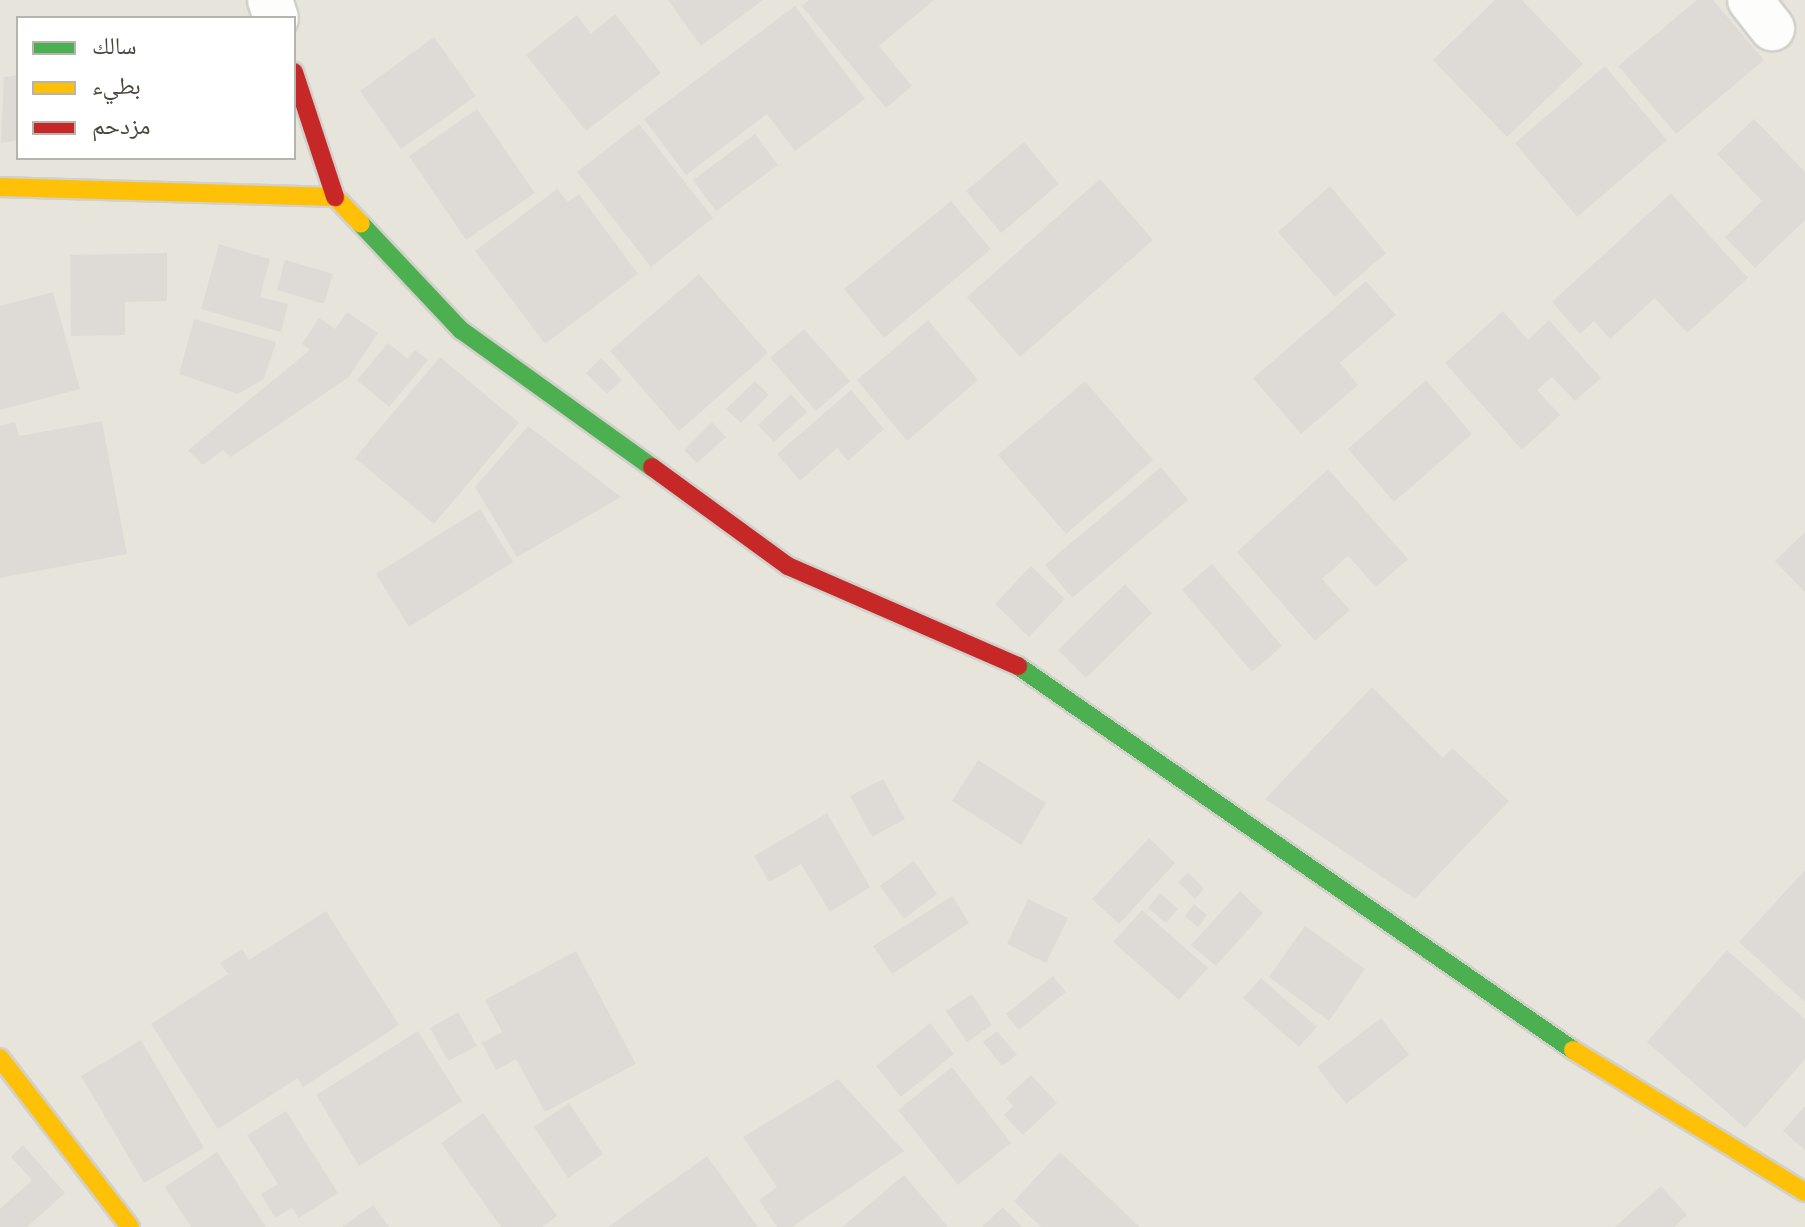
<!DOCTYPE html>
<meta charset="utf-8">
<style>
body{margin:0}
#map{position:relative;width:1805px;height:1227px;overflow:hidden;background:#f4f2ee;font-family:"Roboto Condensed","Noto Naskh Arabic",sans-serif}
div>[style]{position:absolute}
.residential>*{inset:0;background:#e7e4dc}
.building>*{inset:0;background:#dedbd6}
.roads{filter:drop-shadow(2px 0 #d2d0cb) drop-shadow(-2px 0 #d2d0cb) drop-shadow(0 2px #d2d0cb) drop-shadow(0 -2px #d2d0cb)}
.street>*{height:44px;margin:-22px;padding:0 22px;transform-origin:22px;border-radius:22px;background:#fdfdfc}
.fast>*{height:18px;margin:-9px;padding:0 9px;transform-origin:9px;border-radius:9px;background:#4caf50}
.slow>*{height:18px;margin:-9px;padding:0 9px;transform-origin:9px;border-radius:9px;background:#ffc107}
.jam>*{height:18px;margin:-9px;padding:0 9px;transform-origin:9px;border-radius:9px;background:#c62828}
span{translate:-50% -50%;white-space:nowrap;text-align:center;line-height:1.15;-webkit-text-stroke:6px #fff;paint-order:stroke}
.legend{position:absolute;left:16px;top:16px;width:280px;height:144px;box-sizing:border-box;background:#fff;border:2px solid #b7b4b0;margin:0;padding:10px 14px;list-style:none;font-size:24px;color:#4b4439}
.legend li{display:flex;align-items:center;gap:16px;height:40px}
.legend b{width:40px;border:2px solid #b7b4b0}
</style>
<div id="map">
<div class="residential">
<div style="clip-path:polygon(evenodd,0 0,1805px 0,1805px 1227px,0 1227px,0 0,18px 18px,294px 18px,294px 158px,18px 158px,18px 18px)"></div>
</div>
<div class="building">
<div style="clip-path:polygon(668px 0,763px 0,701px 46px)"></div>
<div style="clip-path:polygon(809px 0,934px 0,879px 46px,912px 86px,886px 108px,802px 6px)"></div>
<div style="clip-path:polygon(1495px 0,1522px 0,1583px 64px,1507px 137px,1433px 60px)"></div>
<div style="clip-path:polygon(1697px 0,1713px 0,1764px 60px,1676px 134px,1618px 66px)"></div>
<div style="clip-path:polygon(795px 6px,865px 99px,795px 151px,767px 114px,686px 175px,644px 119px)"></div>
<div style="clip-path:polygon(615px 14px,661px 73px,586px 131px,526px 55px,577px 15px,591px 34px)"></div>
<div style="clip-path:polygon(434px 37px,476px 96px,401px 149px,360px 91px)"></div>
<div style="clip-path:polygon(1605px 66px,1667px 140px,1577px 217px,1515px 143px)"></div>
<div style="clip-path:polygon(18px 75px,18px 140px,1px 143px,4px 77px)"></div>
<div style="clip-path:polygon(477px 109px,535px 193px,466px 240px,409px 156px)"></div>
<div style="clip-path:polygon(1754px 119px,1805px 172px,1805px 220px,1755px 268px,1725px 237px,1762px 201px,1717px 154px)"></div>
<div style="clip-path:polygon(639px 124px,713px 218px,651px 267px,577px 172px)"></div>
<div style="clip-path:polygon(755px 134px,778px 165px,716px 211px,693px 180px)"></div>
<div style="clip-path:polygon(1024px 142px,1059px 184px,1001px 233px,966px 191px)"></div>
<div style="clip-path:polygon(1100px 179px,1153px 240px,1020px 357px,967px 297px)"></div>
<div style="clip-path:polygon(1330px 186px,1386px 253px,1335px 297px,1278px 232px)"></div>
<div style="clip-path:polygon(557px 189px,568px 202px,579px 194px,638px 274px,545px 344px,475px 251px)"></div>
<div style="clip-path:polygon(1671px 193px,1748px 278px,1687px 333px,1655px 298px,1610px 339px,1594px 321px,1580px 334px,1552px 302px)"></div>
<div style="clip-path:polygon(951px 201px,991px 249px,884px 338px,844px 289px)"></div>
<div style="clip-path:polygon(219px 244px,270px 259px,260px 297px,288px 304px,281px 332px,201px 309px)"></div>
<div style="clip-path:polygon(167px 253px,167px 301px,125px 302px,125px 335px,71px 336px,70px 255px)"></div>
<div style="clip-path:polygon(285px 260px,333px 274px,324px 304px,277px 290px)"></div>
<div style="clip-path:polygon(699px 274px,768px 353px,679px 431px,610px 351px)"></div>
<div style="clip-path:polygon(1366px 281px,1396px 315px,1340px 363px,1358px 385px,1301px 434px,1253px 378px)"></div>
<div style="clip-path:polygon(53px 292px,80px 389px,0 410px,0 306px)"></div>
<div style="clip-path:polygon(1503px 311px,1528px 340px,1549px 320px,1601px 378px,1575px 401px,1552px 377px,1537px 390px,1560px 415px,1522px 450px,1445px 363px)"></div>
<div style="clip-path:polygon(347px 312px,378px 333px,349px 377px,231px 457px,223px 450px,203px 465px,188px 450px,310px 350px,302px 344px,319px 318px,335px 329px)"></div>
<div style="clip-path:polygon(194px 319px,276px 342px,264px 379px,238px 394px,179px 374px)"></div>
<div style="clip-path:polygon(928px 320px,978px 380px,907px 441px,857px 380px)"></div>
<div style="clip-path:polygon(804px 329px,850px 381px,816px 411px,770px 358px)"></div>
<div style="clip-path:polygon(388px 343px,408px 359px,415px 350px,428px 360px,389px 407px,357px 380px)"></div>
<div style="clip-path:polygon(440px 357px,519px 423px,434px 524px,355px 458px)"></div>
<div style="clip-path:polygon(601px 358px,622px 380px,607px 394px,586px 373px)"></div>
<div style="clip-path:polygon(1426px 380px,1472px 434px,1394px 502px,1348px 449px)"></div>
<div style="clip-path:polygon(755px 381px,769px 395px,741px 423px,726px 409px)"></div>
<div style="clip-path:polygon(1085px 381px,1153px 460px,1066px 534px,998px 455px)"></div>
<div style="clip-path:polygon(851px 390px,884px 429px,848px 461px,837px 448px,800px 481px,777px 454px)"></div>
<div style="clip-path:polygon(791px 394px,807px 412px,774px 442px,758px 425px)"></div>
<div style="clip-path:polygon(102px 421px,127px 554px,0 578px,0 426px,15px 422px,19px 436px)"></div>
<div style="clip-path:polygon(712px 422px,726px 437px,697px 463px,684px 450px)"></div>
<div style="clip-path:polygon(528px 426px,621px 497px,517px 557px,475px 487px)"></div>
<div style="clip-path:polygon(1161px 467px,1188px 500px,1072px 598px,1045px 565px)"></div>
<div style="clip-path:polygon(1328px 469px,1408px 559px,1376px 587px,1348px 556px,1322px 579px,1350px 610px,1315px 641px,1237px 552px)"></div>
<div style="clip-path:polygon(480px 509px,513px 562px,409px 627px,376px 574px)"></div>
<div style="clip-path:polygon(1805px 532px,1805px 592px,1775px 561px)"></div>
<div style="clip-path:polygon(1212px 564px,1282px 646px,1252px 672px,1182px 590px)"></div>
<div style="clip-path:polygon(1031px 566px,1065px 599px,1029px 637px,995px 604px)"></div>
<div style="clip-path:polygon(1125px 584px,1152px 613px,1086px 678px,1058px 650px)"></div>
<div style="clip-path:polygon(1372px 687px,1443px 758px,1452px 748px,1509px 801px,1415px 899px,1265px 799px)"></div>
<div style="clip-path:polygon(978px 760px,1046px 803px,1021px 845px,952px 801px)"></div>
<div style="clip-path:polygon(883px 779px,905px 819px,872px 837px,850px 796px)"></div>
<div style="clip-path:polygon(827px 813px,870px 887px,830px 912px,801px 864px,769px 882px,754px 856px)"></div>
<div style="clip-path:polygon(1149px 838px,1175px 863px,1119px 924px,1092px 899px)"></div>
<div style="clip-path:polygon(914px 861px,937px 894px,904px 919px,880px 886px)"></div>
<div style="clip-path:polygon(1805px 870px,1805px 1002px,1739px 942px)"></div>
<div style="clip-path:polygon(1188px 872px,1204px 889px,1195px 899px,1178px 882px)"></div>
<div style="clip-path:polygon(1240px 891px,1263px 913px,1216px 966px,1191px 945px)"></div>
<div style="clip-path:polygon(1160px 893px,1178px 909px,1166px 923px,1148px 908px)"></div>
<div style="clip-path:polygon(952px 896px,969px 923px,892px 974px,873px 946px)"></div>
<div style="clip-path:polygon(1028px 899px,1068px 918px,1046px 963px,1007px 944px)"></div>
<div style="clip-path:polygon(1194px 904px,1207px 915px,1198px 927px,1185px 916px)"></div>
<div style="clip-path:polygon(1142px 910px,1208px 968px,1179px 1000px,1113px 942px)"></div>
<div style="clip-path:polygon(326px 911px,399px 1025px,303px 1087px,298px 1078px,218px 1129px,151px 1024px,228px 974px,220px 963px,242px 949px,249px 960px)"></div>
<div style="clip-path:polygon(1305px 926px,1365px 969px,1329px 1021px,1269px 977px)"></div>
<div style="clip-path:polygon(1727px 950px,1805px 1019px,1805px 1059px,1745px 1128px,1647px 1042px)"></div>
<div style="clip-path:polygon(576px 951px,636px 1064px,545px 1112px,516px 1059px,496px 1070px,482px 1043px,502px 1032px,485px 1000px)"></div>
<div style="clip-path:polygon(1053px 976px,1066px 992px,1019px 1030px,1006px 1014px)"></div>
<div style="clip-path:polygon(1261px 978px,1317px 1027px,1299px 1047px,1243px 998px)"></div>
<div style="clip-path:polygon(972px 994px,992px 1025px,967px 1042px,946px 1011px)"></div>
<div style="clip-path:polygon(458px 1012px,477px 1046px,448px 1061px,430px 1028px)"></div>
<div style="clip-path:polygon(1381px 1018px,1409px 1055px,1346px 1104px,1317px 1067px)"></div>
<div style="clip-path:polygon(930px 1023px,954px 1054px,901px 1097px,876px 1066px)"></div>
<div style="clip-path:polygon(418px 1031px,462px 1101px,359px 1166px,316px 1095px)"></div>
<div style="clip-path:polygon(997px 1031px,1017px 1055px,1002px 1066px,983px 1042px)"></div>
<div style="clip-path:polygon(141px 1040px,204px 1148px,144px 1183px,81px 1076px)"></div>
<div style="clip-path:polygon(952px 1067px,1011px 1143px,958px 1185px,898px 1110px)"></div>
<div style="clip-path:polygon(1031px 1075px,1057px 1103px,1023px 1135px,1004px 1115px,1013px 1106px,1006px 1098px)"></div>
<div style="clip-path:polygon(838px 1079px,904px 1151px,792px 1227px,777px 1227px,759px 1200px,777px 1187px,743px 1137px)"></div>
<div style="clip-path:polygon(569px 1103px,603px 1154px,568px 1178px,534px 1127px)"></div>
<div style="clip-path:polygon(1805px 1106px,1805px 1150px,1783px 1131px)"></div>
<div style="clip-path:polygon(286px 1111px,338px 1193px,299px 1218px,292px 1208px,275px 1218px,261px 1194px,278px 1184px,247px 1135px)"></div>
<div style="clip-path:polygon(483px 1113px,557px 1216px,542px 1227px,501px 1227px,441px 1143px)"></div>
<div style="clip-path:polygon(23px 1145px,65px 1193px,27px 1227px,0 1227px,0 1209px,32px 1180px,11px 1157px)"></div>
<div style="clip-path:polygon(217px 1152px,266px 1227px,191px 1227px,165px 1187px)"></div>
<div style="clip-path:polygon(1060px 1152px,1140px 1227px,1041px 1227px,1014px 1201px)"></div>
<div style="clip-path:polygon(707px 1156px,758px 1227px,608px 1227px)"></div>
<div style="clip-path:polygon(904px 1175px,948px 1227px,842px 1227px)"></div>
<div style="clip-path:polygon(1661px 1186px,1687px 1215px,1674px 1227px,1615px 1227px)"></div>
<div style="clip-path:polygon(373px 1205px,389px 1227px,342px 1227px)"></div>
<div style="clip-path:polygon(1003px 1207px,1022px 1227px,982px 1227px)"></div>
</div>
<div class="roads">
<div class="street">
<div style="left:270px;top:0;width:19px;rotate:72deg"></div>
<div style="left:1750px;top:0;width:36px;rotate:52deg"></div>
</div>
<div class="fast">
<div style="left:361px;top:224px;width:146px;rotate:46.7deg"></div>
<div style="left:461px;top:330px;width:235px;rotate:35.7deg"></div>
<div style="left:1018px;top:666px;width:675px;rotate:34.68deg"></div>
</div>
<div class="slow">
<div style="left:0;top:187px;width:335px;rotate:1.7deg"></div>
<div style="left:335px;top:197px;width:37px;rotate:46deg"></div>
<div style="left:1573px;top:1050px;width:272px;rotate:31.5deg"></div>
<div style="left:0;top:1058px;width:213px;rotate:52.4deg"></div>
</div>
<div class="jam">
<div style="left:294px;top:72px;width:132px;rotate:71.8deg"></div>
<div style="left:652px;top:467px;width:168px;rotate:36.1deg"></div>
<div style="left:788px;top:566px;width:251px;rotate:23.5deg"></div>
</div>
</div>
<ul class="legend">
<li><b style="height:10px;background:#4caf50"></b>سالك</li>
<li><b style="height:10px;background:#ffc107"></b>بطيء</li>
<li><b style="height:10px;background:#c62828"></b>مزدحم</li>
</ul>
</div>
